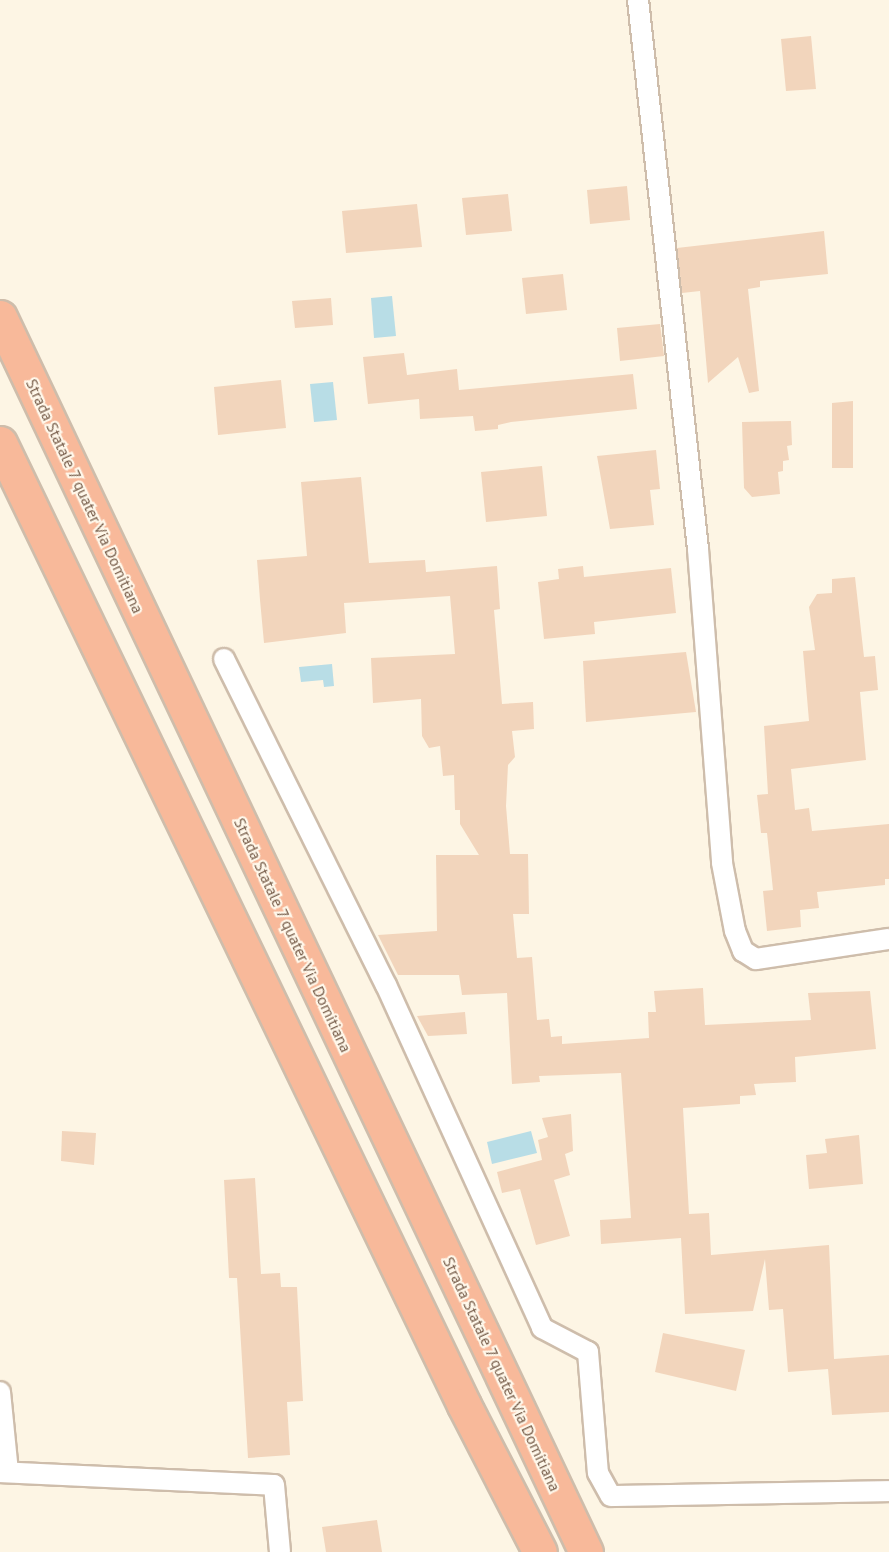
<!DOCTYPE html>
<style>
body{margin:0}
#map{position:relative;width:889px;height:1552px;overflow:hidden;background:#fdf5e4;font-family:"PT Sans",sans-serif}
div>[style]{position:absolute}
.water>*{inset:0;background:#b8dde6}
.building>*{inset:0;background:#f2d5bc}
.roads{filter:drop-shadow(2px 0 #cebdab) drop-shadow(-2px 0 #cebdab) drop-shadow(0 2px #cebdab) drop-shadow(0 -2px #cebdab)}
.street>*{height:20px;margin:-10px;padding:0 10px;transform-origin:10px;border-radius:10px;background:#fff}
.highway>*{height:33px;margin:-16.5px;padding:0 16.5px;transform-origin:16.5px;border-radius:16.5px;background:#f8b99a}
span{translate:-50% -50%;white-space:nowrap;text-align:center;line-height:1.15;-webkit-text-stroke:4.5px #fff8eb;paint-order:stroke}
.street-label{font-size:16px;color:#765c49}
</style>
<div id="map">
<div class="water">
<div style="clip-path:polygon(392px 296px,396px 336px,374px 338px,371px 298px)"></div>
<div style="clip-path:polygon(333px 382px,337px 420px,314px 422px,310px 384px)"></div>
<div style="clip-path:polygon(332px 664px,334px 686px,324px 687px,323px 680px,301px 682px,299px 667px)"></div>
<div style="clip-path:polygon(531px 1131px,537px 1153px,492px 1164px,487px 1142px)"></div>
</div>
<div class="building">
<div style="clip-path:polygon(811px 36px,816px 89px,786px 91px,781px 39px)"></div>
<div style="clip-path:polygon(627px 186px,630px 220px,590px 224px,587px 190px)"></div>
<div style="clip-path:polygon(508px 194px,512px 231px,466px 235px,462px 198px)"></div>
<div style="clip-path:polygon(417px 204px,422px 247px,346px 253px,342px 211px)"></div>
<div style="clip-path:polygon(824px 231px,828px 274px,760px 281px,760px 287px,748px 289px,759px 391px,749px 393px,738px 357px,708px 383px,700px 291px,682px 293px,677px 248px)"></div>
<div style="clip-path:polygon(563px 274px,567px 310px,526px 314px,522px 278px)"></div>
<div style="clip-path:polygon(331px 298px,333px 325px,295px 328px,292px 301px)"></div>
<div style="clip-path:polygon(660px 324px,664px 356px,620px 361px,617px 328px)"></div>
<div style="clip-path:polygon(404px 353px,407px 375px,457px 369px,459px 390px,633px 374px,637px 409px,511px 422px,498px 425px,498px 429px,475px 431px,473px 416px,420px 419px,419px 399px,368px 404px,363px 357px)"></div>
<div style="clip-path:polygon(281px 380px,286px 428px,218px 435px,214px 387px)"></div>
<div style="clip-path:polygon(853px 401px,853px 468px,832px 468px,832px 403px)"></div>
<div style="clip-path:polygon(791px 421px,792px 445px,787px 446px,789px 460px,783px 461px,783px 471px,778px 472px,780px 494px,752px 497px,744px 488px,742px 422px)"></div>
<div style="clip-path:polygon(656px 450px,660px 489px,650px 490px,654px 525px,610px 529px,597px 456px)"></div>
<div style="clip-path:polygon(542px 466px,547px 516px,486px 522px,481px 472px)"></div>
<div style="clip-path:polygon(361px 477px,369px 563px,425px 560px,426px 572px,497px 566px,500px 609px,494px 610px,502px 704px,533px 702px,534px 729px,512px 731px,515px 757px,508px 765px,506px 806px,510px 854px,528px 854px,529px 914px,513px 914px,517px 958px,532px 957px,537px 1020px,549px 1019px,551px 1037px,562px 1036px,562px 1044px,649px 1038px,648px 1012px,656px 1012px,654px 991px,703px 988px,705px 1025px,811px 1020px,808px 993px,870px 991px,876px 1049px,795px 1057px,796px 1082px,754px 1084px,756px 1095px,740px 1096px,740px 1104px,683px 1108px,689px 1214px,709px 1213px,711px 1255px,829px 1245px,834px 1359px,889px 1355px,889px 1412px,832px 1415px,828px 1369px,788px 1372px,783px 1309px,769px 1310px,765px 1259px,753px 1311px,685px 1314px,681px 1238px,601px 1244px,600px 1220px,631px 1218px,621px 1073px,539px 1076px,540px 1082px,512px 1084px,507px 993px,462px 995px,459px 975px,398px 975px,378px 935px,437px 931px,436px 855px,479px 855px,460px 824px,460px 810px,455px 810px,454px 775px,443px 776px,440px 746px,429px 748px,422px 736px,421px 699px,373px 703px,371px 658px,455px 654px,450px 596px,344px 603px,346px 633px,264px 643px,260px 600px,257px 560px,307px 556px,301px 482px)"></div>
<div style="clip-path:polygon(583px 566px,584px 577px,671px 568px,676px 613px,594px 622px,595px 634px,544px 639px,538px 582px,559px 579px,558px 569px)"></div>
<div style="clip-path:polygon(855px 577px,864px 657px,875px 656px,878px 690px,860px 692px,866px 760px,791px 769px,795px 810px,809px 808px,812px 831px,889px 824px,889px 879px,885px 879px,885px 885px,817px 892px,819px 908px,800px 910px,801px 927px,767px 931px,763px 891px,773px 890px,767px 833px,761px 833px,757px 795px,768px 794px,764px 726px,809px 721px,803px 651px,815px 650px,809px 607px,817px 594px,832px 593px,832px 579px)"></div>
<div style="clip-path:polygon(686px 652px,696px 712px,586px 722px,583px 661px)"></div>
<div style="clip-path:polygon(465px 1012px,467px 1034px,428px 1036px,417px 1016px)"></div>
<div style="clip-path:polygon(571px 1114px,573px 1151px,565px 1154px,570px 1175px,554px 1180px,570px 1236px,536px 1245px,520px 1189px,502px 1193px,497px 1172px,542px 1160px,538px 1140px,548px 1137px,542px 1118px)"></div>
<div style="clip-path:polygon(62px 1131px,96px 1133px,94px 1165px,61px 1161px)"></div>
<div style="clip-path:polygon(859px 1135px,863px 1184px,809px 1189px,806px 1155px,827px 1153px,825px 1139px)"></div>
<div style="clip-path:polygon(255px 1178px,261px 1274px,280px 1273px,281px 1287px,297px 1287px,303px 1401px,287px 1402px,290px 1455px,248px 1458px,237px 1278px,229px 1278px,224px 1180px)"></div>
<div style="clip-path:polygon(663px 1333px,745px 1350px,736px 1391px,655px 1372px)"></div>
<div style="clip-path:polygon(377px 1520px,382px 1552px,326px 1552px,322px 1527px)"></div>
</div>
<div class="roads">
<div class="street">
<div style="left:638px;top:0;width:552px;rotate:83.76deg"></div>
<div style="left:698px;top:549px;width:315px;rotate:85.6deg"></div>
<div style="left:722px;top:863px;width:69px;rotate:79.2deg"></div>
<div style="left:735px;top:931px;width:22px;rotate:68deg"></div>
<div style="left:743px;top:951px;width:15px;rotate:32deg"></div>
<div style="left:756px;top:959px;width:134px;rotate:-8.6deg"></div>
<div style="left:224px;top:659px;width:364px;rotate:63.6deg"></div>
<div style="left:386px;top:985px;width:377px;rotate:65.5deg"></div>
<div style="left:542px;top:1328px;width:52px;rotate:27.6deg"></div>
<div style="left:588px;top:1352px;width:121px;rotate:85.3deg"></div>
<div style="left:598px;top:1473px;width:26px;rotate:61deg"></div>
<div style="left:611px;top:1496px;width:278px;rotate:-1deg"></div>
<div style="left:0;top:1392px;width:80px;rotate:84.3deg"></div>
<div style="left:0;top:1472px;width:274px;rotate:2.7deg"></div>
<div style="left:274px;top:1485px;width:67px;rotate:84.9deg"></div>
</div>
<div class="highway">
<div style="left:0;top:317px;width:1367px;rotate:64.62deg"></div>
<div style="left:0;top:443px;width:1068px;rotate:64.25deg"></div>
<div style="left:464px;top:1405px;width:165px;rotate:62.7deg"></div>
</div>
</div>
<div class="street-label">
<span style="left:85px;top:496px;rotate:65deg">Strada Statale 7 quater Via Domitiana</span>
<span style="left:293px;top:935px;rotate:65deg">Strada Statale 7 quater Via Domitiana</span>
<span style="left:502px;top:1374px;rotate:65deg">Strada Statale 7 quater Via Domitiana</span>
</div>
</div>
